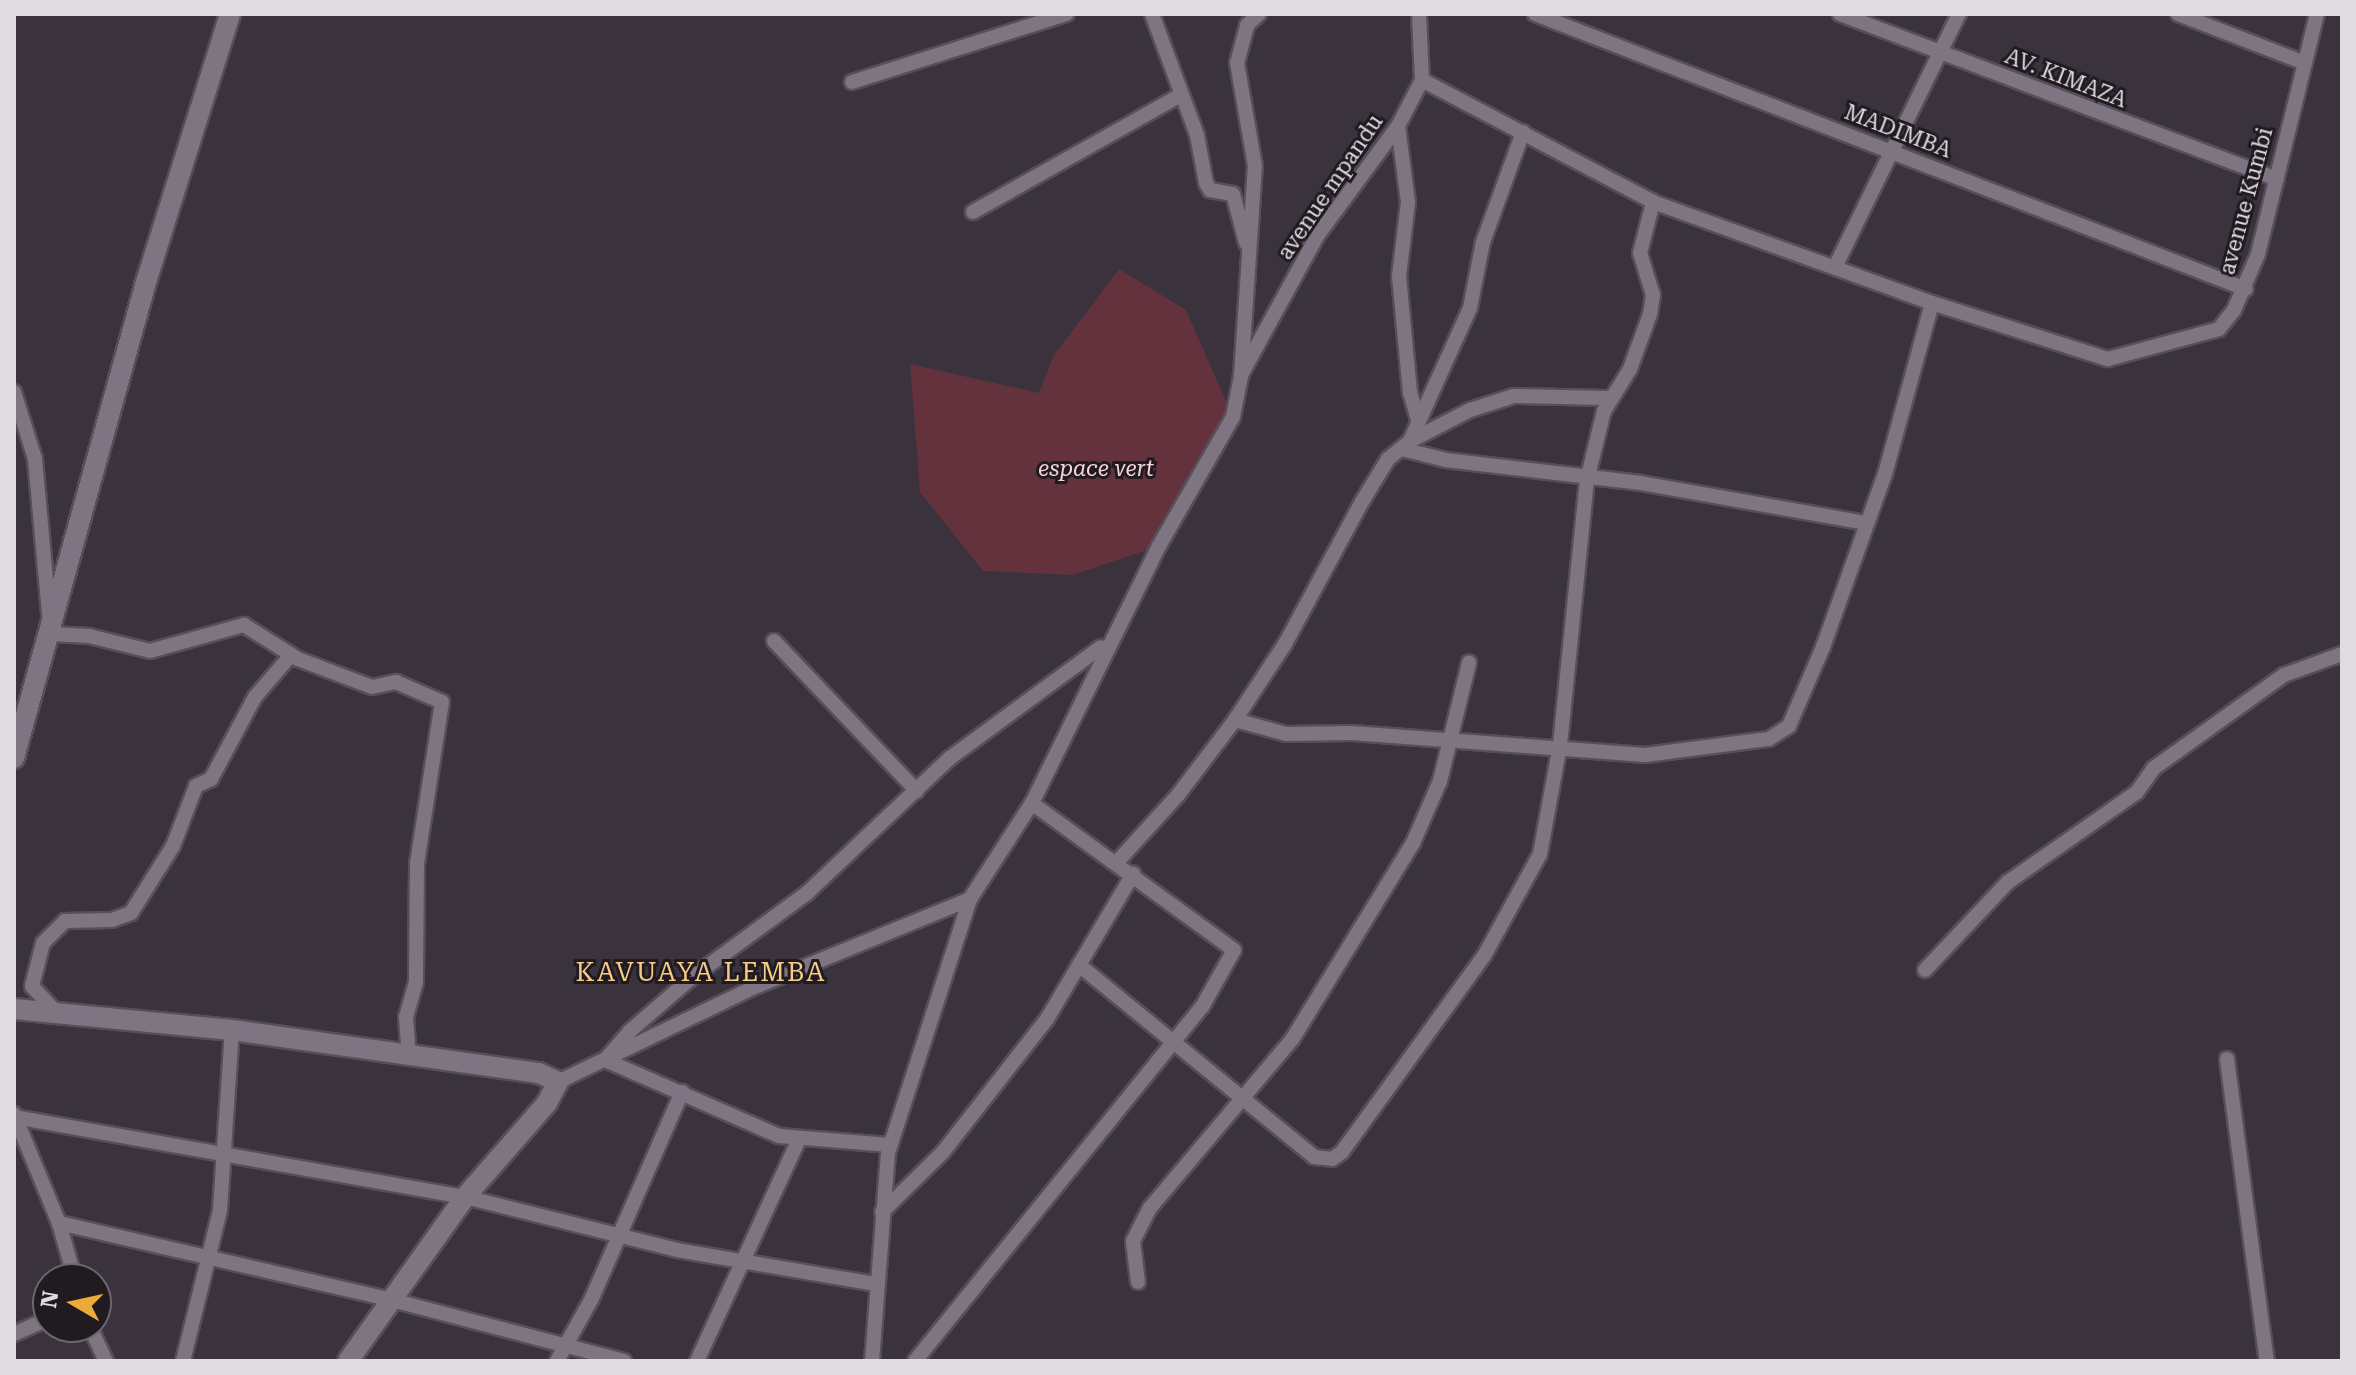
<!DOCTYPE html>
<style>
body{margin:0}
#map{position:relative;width:2356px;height:1375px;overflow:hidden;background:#3a323c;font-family:"Roboto Serif",serif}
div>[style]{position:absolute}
.green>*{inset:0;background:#63323d}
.roads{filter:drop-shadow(2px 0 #564f58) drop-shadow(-2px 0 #564f58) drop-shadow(0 2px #564f58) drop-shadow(0 -2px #564f58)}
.street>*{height:14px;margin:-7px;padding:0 7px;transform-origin:7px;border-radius:7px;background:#7f7582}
.secondary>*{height:20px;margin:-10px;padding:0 10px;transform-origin:10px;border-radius:10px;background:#7f7582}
span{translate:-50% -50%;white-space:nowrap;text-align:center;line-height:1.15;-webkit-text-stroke:6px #1f1b20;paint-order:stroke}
.street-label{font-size:22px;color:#e0dae1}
.park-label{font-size:22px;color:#f8d2d8;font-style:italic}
.quarter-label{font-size:26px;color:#f8cb87;letter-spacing:2px}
.frame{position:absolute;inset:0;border:16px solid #e0dae1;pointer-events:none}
.north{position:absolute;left:32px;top:1263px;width:80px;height:80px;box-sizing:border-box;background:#1f1b20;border:2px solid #6c676d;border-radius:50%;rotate:279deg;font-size:22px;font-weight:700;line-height:32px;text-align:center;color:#e0dae1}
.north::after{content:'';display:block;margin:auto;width:28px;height:36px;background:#ebaa39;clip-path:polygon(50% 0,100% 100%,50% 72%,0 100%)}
</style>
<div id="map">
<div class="green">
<div style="clip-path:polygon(1119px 269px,1186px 310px,1233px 417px,1159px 546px,1073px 575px,983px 571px,920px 492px,910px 364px,1039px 393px,1054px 355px)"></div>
</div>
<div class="roads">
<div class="street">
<div style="left:1152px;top:14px;width:129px;rotate:69.6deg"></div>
<div style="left:1197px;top:135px;width:49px;rotate:79.4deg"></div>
<div style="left:1206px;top:183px;width:8px;rotate:60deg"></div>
<div style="left:1210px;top:190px;width:23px;rotate:10deg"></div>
<div style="left:1233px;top:194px;width:51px;rotate:75.1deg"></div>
<div style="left:1535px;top:14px;width:762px;rotate:21.15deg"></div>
<div style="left:1840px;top:14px;width:467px;rotate:20.7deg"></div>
<div style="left:2178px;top:14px;width:136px;rotate:21.1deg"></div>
<div style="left:1422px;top:80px;width:261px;rotate:27.8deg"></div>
<div style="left:1653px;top:202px;width:297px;rotate:19.9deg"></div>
<div style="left:1932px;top:303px;width:185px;rotate:17.7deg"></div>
<div style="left:2108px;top:359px;width:115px;rotate:-15.1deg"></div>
<div style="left:2219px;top:329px;width:24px;rotate:-52deg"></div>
<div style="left:2234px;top:310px;width:61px;rotate:-66.8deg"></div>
<div style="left:2258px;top:254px;width:247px;rotate:-76.2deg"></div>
<div style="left:852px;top:82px;width:225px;rotate:-17.6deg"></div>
<div style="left:1398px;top:126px;width:77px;rotate:82.5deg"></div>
<div style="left:1408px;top:202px;width:75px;rotate:96.9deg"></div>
<div style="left:1399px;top:276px;width:117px;rotate:84.6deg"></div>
<div style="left:1410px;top:392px;width:32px;rotate:74deg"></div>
<div style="left:973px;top:212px;width:239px;rotate:-29.4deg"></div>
<div style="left:1835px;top:267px;width:282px;rotate:-63.9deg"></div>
<div style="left:1241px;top:375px;width:158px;rotate:-61.3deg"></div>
<div style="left:1317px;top:236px;width:137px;rotate:-53.6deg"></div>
<div style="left:1398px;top:126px;width:52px;rotate:-62.4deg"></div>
<div style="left:1422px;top:80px;width:66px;rotate:-92.6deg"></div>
<div style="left:14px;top:392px;width:70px;rotate:72.6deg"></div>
<div style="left:35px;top:459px;width:176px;rotate:84.8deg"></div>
<div style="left:51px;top:634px;width:38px;rotate:3deg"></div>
<div style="left:89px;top:636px;width:63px;rotate:13.8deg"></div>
<div style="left:150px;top:651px;width:98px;rotate:-15.5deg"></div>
<div style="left:244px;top:625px;width:64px;rotate:32.2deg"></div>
<div style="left:298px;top:659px;width:79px;rotate:20.7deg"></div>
<div style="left:372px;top:687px;width:25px;rotate:-12deg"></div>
<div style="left:396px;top:682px;width:50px;rotate:23.5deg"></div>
<div style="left:442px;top:702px;width:163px;rotate:98.8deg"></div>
<div style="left:417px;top:863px;width:119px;rotate:90.5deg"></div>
<div style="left:416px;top:982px;width:36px;rotate:106deg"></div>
<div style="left:406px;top:1017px;width:41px;rotate:85.8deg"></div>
<div style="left:1410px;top:441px;width:68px;rotate:-27.3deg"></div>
<div style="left:1470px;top:410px;width:46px;rotate:-17.7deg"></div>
<div style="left:1514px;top:396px;width:95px;rotate:1.2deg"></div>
<div style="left:1402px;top:449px;width:45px;rotate:14deg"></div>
<div style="left:1446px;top:460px;width:196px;rotate:6.7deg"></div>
<div style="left:1641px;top:483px;width:228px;rotate:10.1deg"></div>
<div style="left:774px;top:641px;width:207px;rotate:46.4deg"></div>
<div style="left:1235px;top:720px;width:53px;rotate:15.4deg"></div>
<div style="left:1286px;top:734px;width:66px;rotate:-0.9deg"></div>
<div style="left:1352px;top:733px;width:294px;rotate:4.3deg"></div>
<div style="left:1645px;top:755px;width:125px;rotate:-7.4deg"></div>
<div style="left:1769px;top:739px;width:24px;rotate:-33deg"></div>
<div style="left:1789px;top:726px;width:86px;rotate:-66.7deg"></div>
<div style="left:1823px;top:647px;width:184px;rotate:-70.3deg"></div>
<div style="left:1885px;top:474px;width:177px;rotate:-74.6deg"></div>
<div style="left:1117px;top:862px;width:91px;rotate:-47.7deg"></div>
<div style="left:1178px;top:795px;width:94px;rotate:-52.8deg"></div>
<div style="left:1235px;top:720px;width:91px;rotate:-56.7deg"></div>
<div style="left:1285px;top:644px;width:164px;rotate:-61.6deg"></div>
<div style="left:1363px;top:500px;width:48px;rotate:-58.6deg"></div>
<div style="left:1388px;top:459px;width:28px;rotate:-39deg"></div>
<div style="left:1410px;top:441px;width:146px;rotate:-65.7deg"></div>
<div style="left:1470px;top:308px;width:67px;rotate:-78.9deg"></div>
<div style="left:1483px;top:242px;width:117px;rotate:-70deg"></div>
<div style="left:1079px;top:965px;width:303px;rotate:39.2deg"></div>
<div style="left:1314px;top:1157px;width:18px;rotate:6deg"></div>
<div style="left:1332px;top:1159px;width:12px;rotate:-35deg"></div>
<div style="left:1342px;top:1152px;width:242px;rotate:-54.1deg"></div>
<div style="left:1484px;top:956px;width:116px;rotate:-61.2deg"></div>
<div style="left:1540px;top:854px;width:111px;rotate:-79.6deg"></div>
<div style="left:1560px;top:745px;width:266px;rotate:-84.2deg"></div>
<div style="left:1587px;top:480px;width:71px;rotate:-76.2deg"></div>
<div style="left:1604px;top:411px;width:49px;rotate:-58.2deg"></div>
<div style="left:1630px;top:369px;width:59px;rotate:-70deg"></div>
<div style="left:1650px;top:314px;width:19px;rotate:-81deg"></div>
<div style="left:1653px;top:295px;width:44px;rotate:-107.2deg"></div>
<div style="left:1640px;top:253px;width:53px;rotate:-75.7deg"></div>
<div style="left:1925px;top:970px;width:121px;rotate:-46.7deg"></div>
<div style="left:2008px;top:882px;width:157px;rotate:-34.9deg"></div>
<div style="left:2137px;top:792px;width:29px;rotate:-55deg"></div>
<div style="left:2154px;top:768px;width:160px;rotate:-35.6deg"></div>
<div style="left:2284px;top:675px;width:62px;rotate:-19.9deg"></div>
<div style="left:56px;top:1012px;width:35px;rotate:-133deg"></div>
<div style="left:32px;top:986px;width:44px;rotate:-75.7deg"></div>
<div style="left:43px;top:943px;width:31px;rotate:-45deg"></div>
<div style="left:65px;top:921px;width:47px;rotate:-1.2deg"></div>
<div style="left:112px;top:920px;width:20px;rotate:-20deg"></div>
<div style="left:131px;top:913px;width:79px;rotate:-57.9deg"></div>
<div style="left:173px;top:846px;width:64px;rotate:-69deg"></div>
<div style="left:196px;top:786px;width:17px;rotate:-25deg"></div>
<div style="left:211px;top:779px;width:93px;rotate:-61.8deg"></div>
<div style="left:255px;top:697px;width:55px;rotate:-49.4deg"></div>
<div style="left:2227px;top:1059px;width:305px;rotate:82.5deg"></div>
<div style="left:558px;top:1082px;width:221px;rotate:-25.8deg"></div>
<div style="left:757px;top:986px;width:230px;rotate:-22.2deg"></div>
<div style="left:14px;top:1114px;width:118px;rotate:67.6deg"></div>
<div style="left:59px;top:1223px;width:58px;rotate:74.1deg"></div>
<div style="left:15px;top:1117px;width:457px;rotate:10.1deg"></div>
<div style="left:465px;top:1197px;width:219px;rotate:14deg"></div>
<div style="left:677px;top:1250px;width:201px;rotate:9.7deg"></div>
<div style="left:890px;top:1145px;width:111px;rotate:-175.4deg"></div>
<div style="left:779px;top:1136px;width:190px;rotate:-156.4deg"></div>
<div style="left:605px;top:1060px;width:38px;rotate:-49deg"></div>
<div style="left:630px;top:1031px;width:79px;rotate:-40.9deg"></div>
<div style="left:690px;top:979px;width:145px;rotate:-36.3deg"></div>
<div style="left:807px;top:893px;width:197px;rotate:-43.4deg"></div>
<div style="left:950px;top:758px;width:187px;rotate:-36.3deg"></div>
<div style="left:882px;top:1212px;width:86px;rotate:-44.5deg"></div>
<div style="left:943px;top:1152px;width:169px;rotate:-52deg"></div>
<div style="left:1047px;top:1019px;width:169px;rotate:-59.3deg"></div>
<div style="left:59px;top:1223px;width:342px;rotate:13deg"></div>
<div style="left:392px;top:1300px;width:240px;rotate:14.7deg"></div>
<div style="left:1138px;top:1282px;width:41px;rotate:-97deg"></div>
<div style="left:1133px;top:1241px;width:37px;rotate:-63deg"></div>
<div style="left:1150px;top:1208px;width:222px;rotate:-49.9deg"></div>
<div style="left:1293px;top:1038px;width:229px;rotate:-58.4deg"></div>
<div style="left:1413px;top:843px;width:68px;rotate:-66.5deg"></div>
<div style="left:1440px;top:781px;width:122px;rotate:-76.2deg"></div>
<div style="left:90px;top:1327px;width:38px;rotate:65deg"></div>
<div style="left:14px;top:1334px;width:37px;rotate:-24deg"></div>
<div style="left:183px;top:1361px;width:155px;rotate:-76.2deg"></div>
<div style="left:220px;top:1210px;width:180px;rotate:-86.2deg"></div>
<div style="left:557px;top:1361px;width:72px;rotate:-60.9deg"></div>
<div style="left:592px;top:1298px;width:225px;rotate:-66.4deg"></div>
<div style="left:697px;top:1361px;width:242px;rotate:-65.3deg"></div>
<div style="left:872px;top:1361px;width:209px;rotate:-85.6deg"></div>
<div style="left:888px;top:1153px;width:267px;rotate:-72.1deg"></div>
<div style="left:970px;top:899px;width:114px;rotate:-57.1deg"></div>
<div style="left:1032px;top:803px;width:287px;rotate:-63.7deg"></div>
<div style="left:1159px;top:546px;width:149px;rotate:-60.2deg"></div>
<div style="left:1233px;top:417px;width:42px;rotate:-79deg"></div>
<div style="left:1241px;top:376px;width:210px;rotate:-86.2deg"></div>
<div style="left:1255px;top:166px;width:105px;rotate:-99.9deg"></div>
<div style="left:1237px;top:63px;width:39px;rotate:-75deg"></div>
<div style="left:1247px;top:25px;width:16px;rotate:-43deg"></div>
<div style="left:915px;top:1361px;width:456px;rotate:-51deg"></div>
<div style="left:1202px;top:1007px;width:65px;rotate:-60.7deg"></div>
<div style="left:1234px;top:950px;width:250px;rotate:-144deg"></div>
</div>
<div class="secondary">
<div style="left:14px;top:758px;width:497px;rotate:-74.5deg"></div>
<div style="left:147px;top:279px;width:278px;rotate:-72.6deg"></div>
<div style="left:14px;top:1009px;width:219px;rotate:5.5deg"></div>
<div style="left:232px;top:1030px;width:310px;rotate:8deg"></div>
<div style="left:539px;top:1073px;width:21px;rotate:25deg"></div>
<div style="left:558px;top:1082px;width:24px;rotate:118deg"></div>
<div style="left:547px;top:1103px;width:125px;rotate:131.1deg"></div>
<div style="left:465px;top:1197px;width:201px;rotate:125.5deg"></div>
</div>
</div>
<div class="street-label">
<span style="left:2066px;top:78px;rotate:21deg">AV. KIMAZA</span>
<span style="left:1898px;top:131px;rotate:21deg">MADIMBA</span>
<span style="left:1330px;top:187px;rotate:-56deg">avenue mpandu</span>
<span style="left:2246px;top:201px;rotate:-75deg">avenue Kumbi</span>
</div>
<div class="park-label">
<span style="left:1096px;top:469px">espace vert</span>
</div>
<div class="quarter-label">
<span style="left:701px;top:973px">KAVUAYA LEMBA</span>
</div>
<div class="frame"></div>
<div class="north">N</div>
</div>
